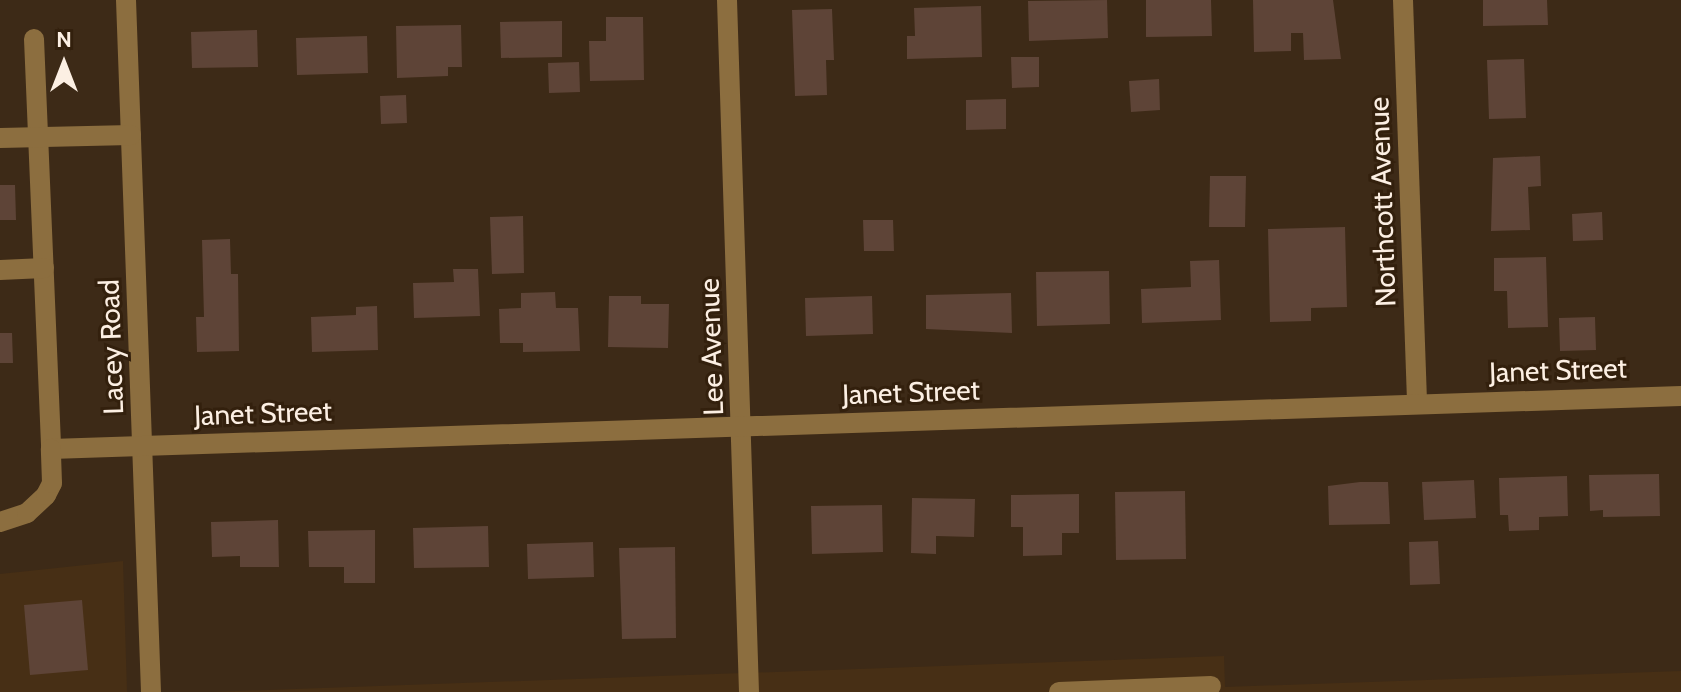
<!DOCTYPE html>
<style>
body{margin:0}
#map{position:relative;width:1681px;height:692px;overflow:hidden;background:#3d2a17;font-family:Cabin,sans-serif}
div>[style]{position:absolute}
.built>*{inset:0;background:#472f15}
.building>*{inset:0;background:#5e4437}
.minor>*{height:20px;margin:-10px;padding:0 10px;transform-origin:10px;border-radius:10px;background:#8c6e3f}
span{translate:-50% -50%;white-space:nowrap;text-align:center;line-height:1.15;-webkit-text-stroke:6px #33200d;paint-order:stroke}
.street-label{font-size:28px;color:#fcefe3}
.north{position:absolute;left:24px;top:24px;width:80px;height:80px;-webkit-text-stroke:6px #33200d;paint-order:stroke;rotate:0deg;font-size:22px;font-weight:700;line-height:32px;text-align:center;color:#fcefe3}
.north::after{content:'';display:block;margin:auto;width:28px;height:36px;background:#fcefe3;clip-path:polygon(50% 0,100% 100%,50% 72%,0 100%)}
</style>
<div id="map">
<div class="built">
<div style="clip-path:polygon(123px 561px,127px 692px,0 692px,0 574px)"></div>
<div style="clip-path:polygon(1224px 656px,1225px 687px,1681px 671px,1681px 692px,210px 692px)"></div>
</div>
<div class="building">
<div style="clip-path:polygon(1107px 0,1108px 38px,1029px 41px,1028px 1px)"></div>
<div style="clip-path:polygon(1146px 0,1211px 0,1212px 36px,1146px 37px)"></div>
<div style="clip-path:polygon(1253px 0,1333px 0,1341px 59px,1304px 60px,1303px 33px,1291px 33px,1291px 51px,1254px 52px)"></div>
<div style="clip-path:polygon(1483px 0,1547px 0,1548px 25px,1483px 26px)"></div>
<div style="clip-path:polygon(981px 6px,982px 57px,907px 59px,907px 36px,915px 36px,914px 8px)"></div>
<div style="clip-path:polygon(832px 9px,834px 60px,826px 60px,827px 95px,795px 96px,792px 10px)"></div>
<div style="clip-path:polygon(606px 17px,643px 17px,644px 80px,590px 81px,589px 41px,606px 41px)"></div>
<div style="clip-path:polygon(562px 21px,562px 57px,501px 58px,500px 22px)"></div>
<div style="clip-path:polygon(461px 25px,462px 67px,448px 67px,448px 76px,397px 78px,396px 26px)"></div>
<div style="clip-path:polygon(257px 30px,258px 67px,192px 68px,191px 32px)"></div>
<div style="clip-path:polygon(367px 36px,368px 73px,297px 75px,296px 38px)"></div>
<div style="clip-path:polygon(1011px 57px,1039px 57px,1039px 87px,1012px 88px)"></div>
<div style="clip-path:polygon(1524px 59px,1526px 118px,1489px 119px,1487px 60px)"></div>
<div style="clip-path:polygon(579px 62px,580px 92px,549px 93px,548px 63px)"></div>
<div style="clip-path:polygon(1159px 79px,1160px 110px,1131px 112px,1129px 81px)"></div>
<div style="clip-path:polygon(406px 95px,407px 123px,381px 124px,380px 96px)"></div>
<div style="clip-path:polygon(1006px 99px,1006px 129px,966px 130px,966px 100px)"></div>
<div style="clip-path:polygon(1540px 156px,1541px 186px,1528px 187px,1530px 230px,1491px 231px,1493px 158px)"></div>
<div style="clip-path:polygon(1210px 176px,1246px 176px,1245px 227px,1209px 227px)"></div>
<div style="clip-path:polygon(0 185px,15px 185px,16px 220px,0 220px)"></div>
<div style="clip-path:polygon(1602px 212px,1603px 240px,1573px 241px,1572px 214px)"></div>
<div style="clip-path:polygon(523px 216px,524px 273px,492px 274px,490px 217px)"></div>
<div style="clip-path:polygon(863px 220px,893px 220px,894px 251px,864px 251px)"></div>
<div style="clip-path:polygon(1345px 227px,1347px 307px,1311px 308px,1311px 321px,1270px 322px,1268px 229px)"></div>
<div style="clip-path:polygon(230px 239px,231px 274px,238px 274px,239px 351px,197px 352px,196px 317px,204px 317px,202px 240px)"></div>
<div style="clip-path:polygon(1546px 257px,1548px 327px,1508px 328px,1507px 291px,1494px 291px,1494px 258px)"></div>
<div style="clip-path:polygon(1219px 260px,1221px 320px,1142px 323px,1141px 289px,1191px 287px,1190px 261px)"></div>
<div style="clip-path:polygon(453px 269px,478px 269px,480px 316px,414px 318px,413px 283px,454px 282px)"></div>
<div style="clip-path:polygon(1109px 271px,1110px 324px,1037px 326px,1036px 272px)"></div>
<div style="clip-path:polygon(555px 292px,556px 308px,578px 308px,580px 351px,523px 352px,523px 343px,500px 343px,499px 309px,521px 308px,521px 293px)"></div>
<div style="clip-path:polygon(1011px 293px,1012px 333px,926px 329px,926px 295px)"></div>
<div style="clip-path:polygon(609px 296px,641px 296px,641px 304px,669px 304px,668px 348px,608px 347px)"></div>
<div style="clip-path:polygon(872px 296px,873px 334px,806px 336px,805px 298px)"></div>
<div style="clip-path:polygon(377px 306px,378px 350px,312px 352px,311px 317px,356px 315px,356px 307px)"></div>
<div style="clip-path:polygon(1595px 317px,1596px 350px,1560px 351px,1559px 318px)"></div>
<div style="clip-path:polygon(0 333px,12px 333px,13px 363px,0 363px)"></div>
<div style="clip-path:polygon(1659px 474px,1660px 516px,1603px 517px,1603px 510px,1590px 511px,1589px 475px)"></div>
<div style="clip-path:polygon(1567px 476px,1568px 516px,1539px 517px,1539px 530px,1509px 531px,1508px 515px,1500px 515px,1499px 478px)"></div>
<div style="clip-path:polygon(1474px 480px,1476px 518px,1424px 520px,1422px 482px)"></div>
<div style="clip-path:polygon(1360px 482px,1388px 482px,1390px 524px,1329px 525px,1328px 486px)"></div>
<div style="clip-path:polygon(1185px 491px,1186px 559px,1116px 560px,1115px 492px)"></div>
<div style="clip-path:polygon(1079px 494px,1079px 533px,1062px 533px,1062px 555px,1023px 556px,1023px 527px,1011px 527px,1011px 495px)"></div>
<div style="clip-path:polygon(912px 498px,975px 499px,974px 537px,936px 536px,936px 554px,911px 553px)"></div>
<div style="clip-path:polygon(882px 505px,883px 552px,812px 554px,811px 506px)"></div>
<div style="clip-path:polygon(278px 520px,279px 567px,240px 567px,240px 556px,212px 557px,211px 522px)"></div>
<div style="clip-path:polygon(488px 526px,489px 567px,414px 568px,413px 528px)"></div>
<div style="clip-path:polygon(375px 530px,375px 583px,344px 583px,344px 567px,309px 567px,308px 531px)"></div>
<div style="clip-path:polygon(1438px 541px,1440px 584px,1410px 585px,1409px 542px)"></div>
<div style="clip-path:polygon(593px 542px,594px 577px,528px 579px,527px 544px)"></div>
<div style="clip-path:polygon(675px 547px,676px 638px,622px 639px,619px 548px)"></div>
<div style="clip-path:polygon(82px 600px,88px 670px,30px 675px,24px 605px)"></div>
</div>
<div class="minor">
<div style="left:126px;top:0;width:692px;rotate:87.93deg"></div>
<div style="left:727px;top:0;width:692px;rotate:88.18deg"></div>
<div style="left:1403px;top:0;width:403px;rotate:88deg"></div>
<div style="left:34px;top:39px;width:410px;rotate:87.6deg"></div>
<div style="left:51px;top:449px;width:1631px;rotate:-1.86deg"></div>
<div style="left:0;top:138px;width:131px;rotate:-1.3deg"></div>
<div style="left:0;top:270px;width:44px;rotate:-2.6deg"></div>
<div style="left:0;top:522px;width:28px;rotate:-18deg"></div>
<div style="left:27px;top:513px;width:26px;rotate:-43deg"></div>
<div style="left:46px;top:495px;width:13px;rotate:-63deg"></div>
<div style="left:52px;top:483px;width:34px;rotate:-92deg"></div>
<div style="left:1059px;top:692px;width:152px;rotate:-2.3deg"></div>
</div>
<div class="street-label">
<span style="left:1382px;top:202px;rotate:-92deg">Northcott Avenue</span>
<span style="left:111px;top:347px;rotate:-92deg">Lacey Road</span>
<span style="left:711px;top:347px;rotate:-92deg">Lee Avenue</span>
<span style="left:1558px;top:370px;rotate:-2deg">Janet Street</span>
<span style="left:911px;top:392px;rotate:-2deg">Janet Street</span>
<span style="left:263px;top:413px;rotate:-2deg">Janet Street</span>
</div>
<div class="north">N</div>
</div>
